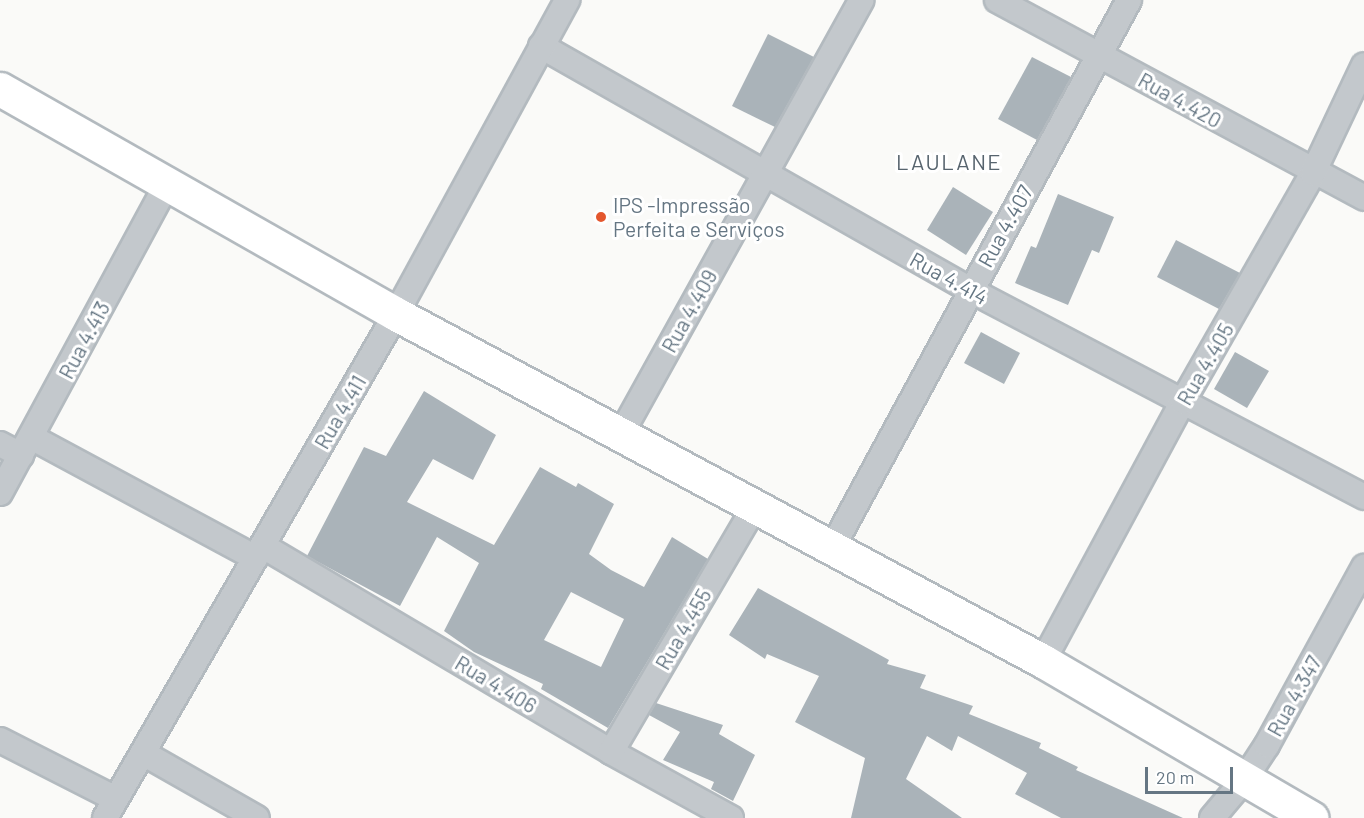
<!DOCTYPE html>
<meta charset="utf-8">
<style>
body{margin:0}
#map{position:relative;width:1364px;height:818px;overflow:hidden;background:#fafaf8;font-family:Barlow,sans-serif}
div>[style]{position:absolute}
.building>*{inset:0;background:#aab3b9}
.roads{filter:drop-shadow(2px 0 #b3babf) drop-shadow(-2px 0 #b3babf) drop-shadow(0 2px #b3babf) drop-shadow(0 -2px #b3babf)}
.street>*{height:24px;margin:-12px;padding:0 12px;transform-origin:12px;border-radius:12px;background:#c3c8cc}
.secondary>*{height:33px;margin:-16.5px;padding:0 16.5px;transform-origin:16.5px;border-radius:16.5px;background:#fff}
.dots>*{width:16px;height:16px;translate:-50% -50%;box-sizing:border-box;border:3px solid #fff;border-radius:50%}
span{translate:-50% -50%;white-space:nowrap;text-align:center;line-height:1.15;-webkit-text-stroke:6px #fff;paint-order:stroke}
.street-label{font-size:21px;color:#657683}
.poi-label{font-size:21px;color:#657683}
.left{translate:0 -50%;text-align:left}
.neighbourhood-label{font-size:22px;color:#57646e;letter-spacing:1.5px}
.scale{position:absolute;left:1145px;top:767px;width:88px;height:27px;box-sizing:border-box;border:3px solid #657683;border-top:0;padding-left:8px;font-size:18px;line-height:21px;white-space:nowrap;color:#657683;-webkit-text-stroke:4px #fff;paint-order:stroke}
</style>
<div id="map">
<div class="building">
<div style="clip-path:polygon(768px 34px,814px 57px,775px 127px,732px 106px)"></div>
<div style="clip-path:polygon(1032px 57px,1071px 77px,1037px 140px,998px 119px)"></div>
<div style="clip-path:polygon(953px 187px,993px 212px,966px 255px,927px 230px)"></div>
<div style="clip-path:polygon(1058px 194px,1114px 217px,1099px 253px,1092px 250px,1068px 305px,1015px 283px,1031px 246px,1036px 248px)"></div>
<div style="clip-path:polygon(1176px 240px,1240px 273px,1219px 309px,1157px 277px)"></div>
<div style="clip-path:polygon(981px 332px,1020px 353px,1004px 384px,964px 363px)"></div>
<div style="clip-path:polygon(1235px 352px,1269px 371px,1247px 408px,1214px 389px)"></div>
<div style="clip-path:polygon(evenodd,424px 391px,496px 435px,473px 480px,433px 459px,407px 502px,494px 545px,540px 467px,576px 487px,578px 483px,614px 504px,589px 554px,611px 570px,644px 587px,672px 537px,708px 559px,608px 728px,541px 689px,543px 684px,474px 652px,444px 631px,479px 563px,437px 537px,400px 606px,307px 556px,364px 447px,386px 456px,424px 391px,571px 592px,624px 619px,601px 667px,544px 640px,571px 592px)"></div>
<div style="clip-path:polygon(758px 588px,889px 660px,887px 664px,926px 675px,920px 688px,973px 706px,969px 714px,1041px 743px,1039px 748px,1078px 767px,1076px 770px,1183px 818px,1061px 818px,1015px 794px,1027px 773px,958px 736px,952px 751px,927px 736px,906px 779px,962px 818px,851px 818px,865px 758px,795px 722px,819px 676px,767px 654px,765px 659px,729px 635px)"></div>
<div style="clip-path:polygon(656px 703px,723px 725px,719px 734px,755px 755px,733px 801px,711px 789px,714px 782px,663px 760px,680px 732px,649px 715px)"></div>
</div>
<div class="roads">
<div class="street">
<div style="left:997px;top:0;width:417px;rotate:28.3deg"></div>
<div style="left:541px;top:46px;width:494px;rotate:29.6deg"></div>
<div style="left:970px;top:290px;width:445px;rotate:27.7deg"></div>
<div style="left:621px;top:434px;width:496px;rotate:-61deg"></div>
<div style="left:31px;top:437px;width:255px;rotate:28.3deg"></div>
<div style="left:0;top:444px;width:24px;rotate:28deg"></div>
<div style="left:0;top:493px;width:349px;rotate:-61.6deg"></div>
<div style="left:263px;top:546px;width:404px;rotate:30.6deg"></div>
<div style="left:611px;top:752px;width:137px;rotate:28.8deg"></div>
<div style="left:832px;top:548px;width:623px;rotate:-61.54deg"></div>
<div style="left:1043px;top:661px;width:295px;rotate:-61.7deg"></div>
<div style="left:1183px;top:401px;width:262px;rotate:-60.3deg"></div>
<div style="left:1313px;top:173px;width:119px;rotate:-64.7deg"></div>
<div style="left:0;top:740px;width:130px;rotate:27deg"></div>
<div style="left:611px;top:752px;width:284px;rotate:-59.6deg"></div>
<div style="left:143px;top:753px;width:131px;rotate:29.7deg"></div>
<div style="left:105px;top:818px;width:582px;rotate:-60deg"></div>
<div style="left:396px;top:314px;width:358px;rotate:-61.4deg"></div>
<div style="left:1212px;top:818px;width:50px;rotate:-49.9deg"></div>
<div style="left:1244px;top:780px;width:42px;rotate:-56.7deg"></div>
<div style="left:1267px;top:745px;width:203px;rotate:-61.4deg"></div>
</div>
<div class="secondary">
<div style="left:0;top:89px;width:455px;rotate:29.6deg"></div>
<div style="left:396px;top:314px;width:734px;rotate:28.21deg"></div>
<div style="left:1043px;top:661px;width:311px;rotate:30.3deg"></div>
</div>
</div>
<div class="dots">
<div style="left:601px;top:217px;background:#e4572e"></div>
</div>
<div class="street-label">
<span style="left:1180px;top:100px;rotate:29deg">Rua 4.420</span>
<span style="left:1005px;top:226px;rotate:-61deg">Rua 4.407</span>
<span style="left:949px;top:278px;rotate:29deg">Rua 4.414</span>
<span style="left:689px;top:311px;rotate:-61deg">Rua 4.409</span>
<span style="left:84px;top:340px;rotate:-62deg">Rua 4.413</span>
<span style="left:1205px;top:364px;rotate:-60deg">Rua 4.405</span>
<span style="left:340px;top:412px;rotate:-60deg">Rua 4.411</span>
<span style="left:683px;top:629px;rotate:-60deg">Rua 4.455</span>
<span style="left:496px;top:684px;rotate:31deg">Rua 4.406</span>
<span style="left:1294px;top:696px;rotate:-61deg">Rua 4.347</span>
</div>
<div class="poi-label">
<span class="left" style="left:613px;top:217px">IPS -Impressão<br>Perfeita e Serviços</span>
</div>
<div class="neighbourhood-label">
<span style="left:949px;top:162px">LAULANE</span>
</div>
<div class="scale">20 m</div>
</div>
